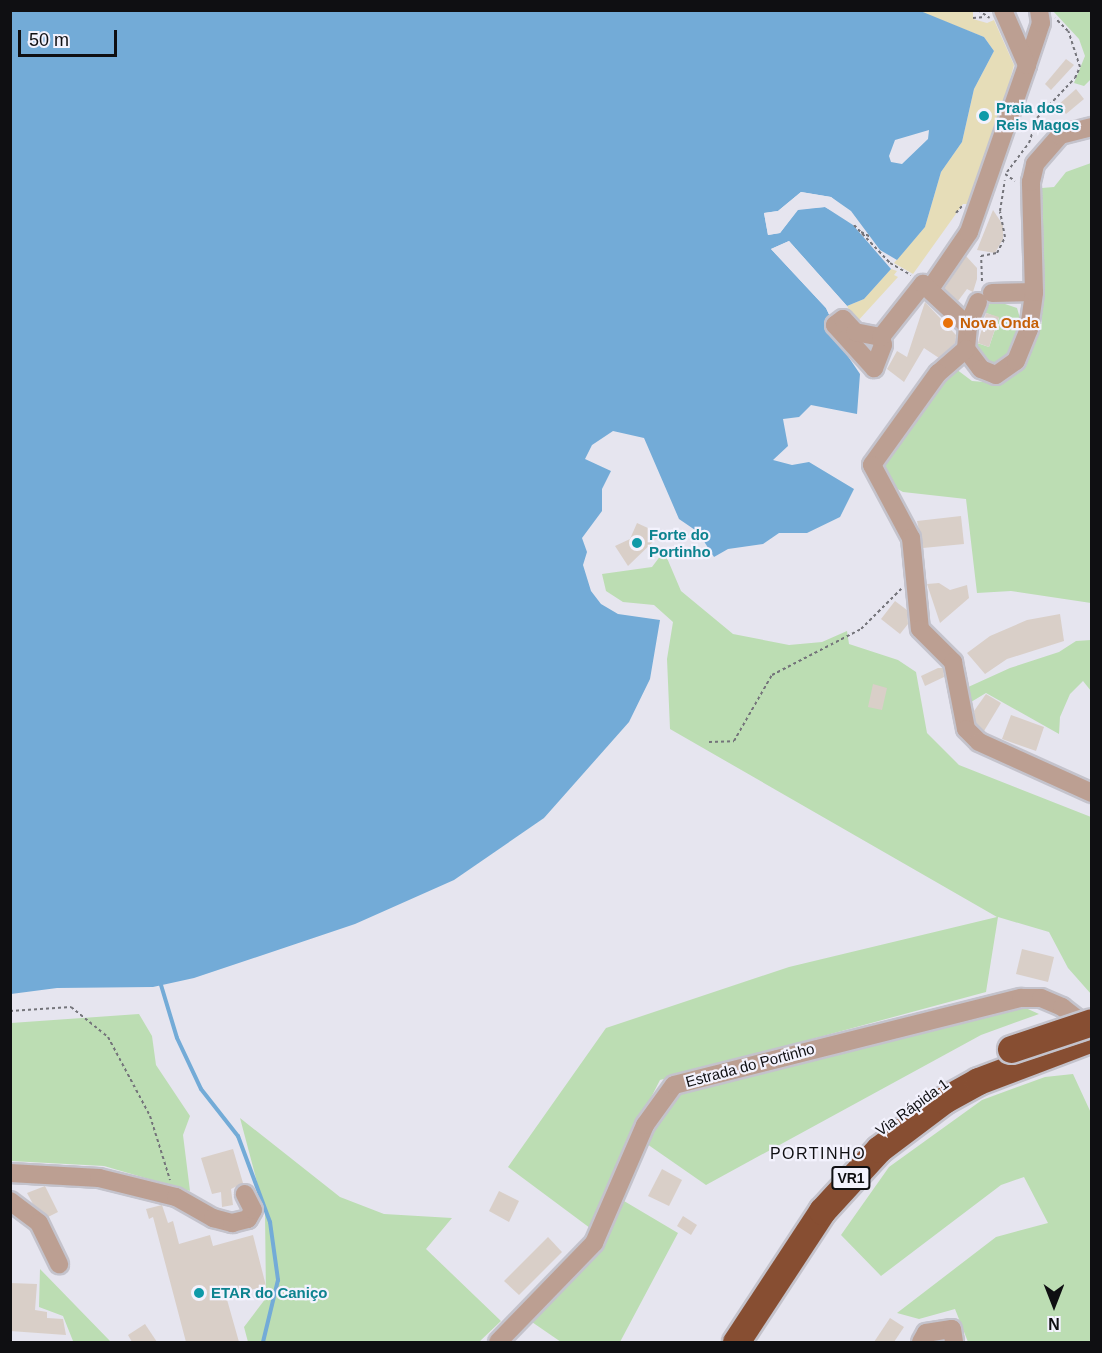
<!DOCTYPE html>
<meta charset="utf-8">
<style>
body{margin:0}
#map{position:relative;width:1102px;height:1353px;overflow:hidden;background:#e6e5ef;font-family:Helvetica,sans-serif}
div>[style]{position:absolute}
.green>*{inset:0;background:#bcddb3}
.sand>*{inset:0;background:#e6ddb8}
.water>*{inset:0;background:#73abd7}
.pier>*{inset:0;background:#e6e5ef}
.stream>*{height:4px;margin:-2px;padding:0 2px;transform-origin:2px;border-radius:2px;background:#73abd7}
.building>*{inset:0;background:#d9cfc8}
.path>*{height:2px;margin-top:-1px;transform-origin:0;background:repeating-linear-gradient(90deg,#74747a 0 3px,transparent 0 6px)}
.roads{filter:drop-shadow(2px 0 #c4c3cc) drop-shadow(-2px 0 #c4c3cc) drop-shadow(0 2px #c4c3cc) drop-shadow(0 -2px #c4c3cc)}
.minor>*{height:18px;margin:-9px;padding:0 9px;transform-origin:9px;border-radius:9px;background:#bc9f92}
.highway>*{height:27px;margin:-13.5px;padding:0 13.5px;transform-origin:13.5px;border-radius:13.5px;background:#874e32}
.bridges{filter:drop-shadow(2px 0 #c4c3cc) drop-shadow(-2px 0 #c4c3cc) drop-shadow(0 2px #c4c3cc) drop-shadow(0 -2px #c4c3cc)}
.highway-bridge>*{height:27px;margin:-13.5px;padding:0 13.5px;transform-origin:13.5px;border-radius:13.5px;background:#874e32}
.dots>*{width:16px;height:16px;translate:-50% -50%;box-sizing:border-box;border:3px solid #f3f2fd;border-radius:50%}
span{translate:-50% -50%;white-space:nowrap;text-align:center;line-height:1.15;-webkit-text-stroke:4.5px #f3f2fd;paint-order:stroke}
.shield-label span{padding:2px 4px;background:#f3f2fd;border:2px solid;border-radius:4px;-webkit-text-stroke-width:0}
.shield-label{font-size:14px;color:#0f0f12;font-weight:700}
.culture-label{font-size:15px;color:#0d838f;font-weight:700}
.left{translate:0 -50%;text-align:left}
.food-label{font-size:15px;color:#c56008;font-weight:700}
.street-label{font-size:15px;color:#0f0f12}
.neighbourhood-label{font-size:16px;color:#0f0f12;letter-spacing:1.5px}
.frame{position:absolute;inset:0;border:12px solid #0f0f12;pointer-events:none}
.north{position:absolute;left:1024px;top:1275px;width:60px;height:60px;-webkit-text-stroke:4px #f3f2fd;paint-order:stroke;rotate:180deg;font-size:16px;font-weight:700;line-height:24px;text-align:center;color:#0f0f12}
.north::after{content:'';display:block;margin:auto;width:21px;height:27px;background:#0f0f12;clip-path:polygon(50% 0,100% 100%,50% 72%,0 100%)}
.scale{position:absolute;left:18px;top:30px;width:99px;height:27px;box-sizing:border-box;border:3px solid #0f0f12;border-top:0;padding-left:8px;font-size:18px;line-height:21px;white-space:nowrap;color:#0f0f12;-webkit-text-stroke:4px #f3f2fd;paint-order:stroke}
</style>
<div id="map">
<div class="green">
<div style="clip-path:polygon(1053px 11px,1091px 11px,1091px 79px,1084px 86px,1074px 83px,1085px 56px,1079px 39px)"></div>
<div style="clip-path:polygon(1091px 163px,1091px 603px,1011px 591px,977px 593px,966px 499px,903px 492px,892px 486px,881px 463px,952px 366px,972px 381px,998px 383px,1026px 366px,1042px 322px,1042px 188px,1054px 187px,1066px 172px)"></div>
<div style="clip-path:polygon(999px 302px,1017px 308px,1022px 325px,1012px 356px,1000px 368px,978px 361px,974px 342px,989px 347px,999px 318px,984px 312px,986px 305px)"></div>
<div style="clip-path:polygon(664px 551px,681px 591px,733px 634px,789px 645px,822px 642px,847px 631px,849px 644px,898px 660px,916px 672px,927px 733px,959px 765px,1091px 817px,1091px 994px,1068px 968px,1049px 932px,998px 917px,986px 992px,660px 1080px,621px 1156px,594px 1231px,508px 1167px,606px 1028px,789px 967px,997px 917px,670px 729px,667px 659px,673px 622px,654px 605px,623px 602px,606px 591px,602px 574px,652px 567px)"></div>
<div style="clip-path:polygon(1091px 640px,1091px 691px,1083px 681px,1070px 694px,1060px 717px,1059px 734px,986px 693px,966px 705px,966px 688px,1010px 668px,1059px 652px,1076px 641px)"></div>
<div style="clip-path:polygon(1019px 1005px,1039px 1014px,981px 1035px,706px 1185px,647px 1144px,649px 1129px,681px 1090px)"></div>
<div style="clip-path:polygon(139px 1014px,152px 1036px,156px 1065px,190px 1116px,183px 1135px,190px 1191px,104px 1166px,11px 1161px,11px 1023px)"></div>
<div style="clip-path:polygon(1073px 1074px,1091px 1113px,1091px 1342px,968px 1342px,955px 1309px,919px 1319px,897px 1313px,996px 1237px,1048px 1223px,1024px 1177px,1001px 1185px,881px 1276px,841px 1235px,889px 1167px,982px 1100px,1045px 1077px)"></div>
<div style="clip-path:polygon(240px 1118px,340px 1197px,384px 1214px,452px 1218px,426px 1249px,501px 1321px,479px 1342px,248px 1342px,244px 1327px,266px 1298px,265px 1212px)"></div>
<div style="clip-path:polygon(624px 1201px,678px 1233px,620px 1342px,561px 1342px,529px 1320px,598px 1252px)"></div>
<div style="clip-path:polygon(40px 1269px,110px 1341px,73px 1341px,63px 1316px,39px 1307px)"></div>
</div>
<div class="sand">
<div style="clip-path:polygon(918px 11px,973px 11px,973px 19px,987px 23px,994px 20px,1014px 65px,992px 147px,967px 204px,963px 204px,913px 274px,894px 263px,925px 227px,941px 172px,962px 142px,974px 89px,994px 51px,984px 37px)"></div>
<div style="clip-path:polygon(891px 269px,897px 271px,894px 275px,898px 277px,856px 323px,847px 306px,864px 299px)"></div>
</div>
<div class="water">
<div style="clip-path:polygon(evenodd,918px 10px,984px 37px,994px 51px,974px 89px,962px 142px,941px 172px,925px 227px,897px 260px,880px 250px,851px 211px,831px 197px,801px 192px,778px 211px,764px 213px,768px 235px,780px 233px,798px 210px,825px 207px,853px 225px,891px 269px,864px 299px,847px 306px,789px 241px,771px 249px,826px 308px,833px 323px,828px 327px,860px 374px,857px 414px,811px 405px,799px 417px,783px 419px,788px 446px,773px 460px,792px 465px,809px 462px,854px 489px,840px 517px,807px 533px,779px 533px,763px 544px,728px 549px,714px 557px,698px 532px,679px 519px,644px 438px,613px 431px,592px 445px,585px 459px,611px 471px,602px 489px,602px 511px,582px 538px,587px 552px,583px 565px,591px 591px,601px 604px,618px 614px,660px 620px,650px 679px,629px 722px,544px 818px,454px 880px,355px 924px,194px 978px,153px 987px,57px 988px,11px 994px,10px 11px,918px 10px,929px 130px,928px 139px,902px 164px,891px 162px,889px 156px,895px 140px,929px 130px)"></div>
</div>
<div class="pier">
<div style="clip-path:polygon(801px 192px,831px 197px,857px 219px,830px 200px,802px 195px,780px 213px,767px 215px,770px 231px,778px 230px,797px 207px,826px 204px,853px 222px,825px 207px,798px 209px,780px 233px,768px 235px,764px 213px,778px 211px)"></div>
<div style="clip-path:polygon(789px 241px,847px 306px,848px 309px,789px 244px,776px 250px,828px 306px,833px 323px,826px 308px,771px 249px)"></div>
</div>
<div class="stream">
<div style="left:161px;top:985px;width:55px;rotate:73.2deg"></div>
<div style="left:177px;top:1038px;width:56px;rotate:64.8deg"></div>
<div style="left:201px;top:1089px;width:60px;rotate:51.8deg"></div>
<div style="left:238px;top:1136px;width:92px;rotate:69.6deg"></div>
<div style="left:270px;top:1222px;width:59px;rotate:82.1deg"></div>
<div style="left:278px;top:1280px;width:64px;rotate:103.6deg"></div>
</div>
<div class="building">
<div style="clip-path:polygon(1066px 59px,1074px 65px,1051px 90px,1045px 84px)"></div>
<div style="clip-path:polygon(1076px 89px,1084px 99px,1066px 114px,1058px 105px)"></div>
<div style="clip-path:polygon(993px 210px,1003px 225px,1003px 239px,995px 253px,977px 250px)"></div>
<div style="clip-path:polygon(966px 256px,977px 268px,977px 279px,973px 292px,967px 289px,958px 301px,944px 289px)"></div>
<div style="clip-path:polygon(925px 302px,956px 335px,955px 343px,939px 358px,924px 348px,904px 382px,887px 369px,897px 351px,907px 357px)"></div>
<div style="clip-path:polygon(986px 313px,999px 317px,989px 347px,978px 343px)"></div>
<div style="clip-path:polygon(961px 516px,964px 544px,923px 548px,917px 521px)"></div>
<div style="clip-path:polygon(637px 523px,661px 534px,628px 566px,615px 546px,630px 539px)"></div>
<div style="clip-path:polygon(939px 583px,950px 590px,967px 585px,969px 598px,940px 623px,927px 584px)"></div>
<div style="clip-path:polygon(895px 601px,907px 610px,908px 624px,900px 634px,881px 619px)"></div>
<div style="clip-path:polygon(1060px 614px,1064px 641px,1007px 659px,985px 674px,967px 653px,990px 636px,1027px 620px)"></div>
<div style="clip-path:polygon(938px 668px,943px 668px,944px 677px,925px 686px,921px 676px)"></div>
<div style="clip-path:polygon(873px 684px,887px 688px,882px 710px,868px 707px)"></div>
<div style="clip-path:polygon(986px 694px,1001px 703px,984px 731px,976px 723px,974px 711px)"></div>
<div style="clip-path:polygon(1011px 715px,1044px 727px,1036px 751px,1002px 739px)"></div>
<div style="clip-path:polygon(1022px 949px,1054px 957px,1048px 982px,1016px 974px)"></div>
<div style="clip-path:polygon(233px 1149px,243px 1183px,231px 1189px,233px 1205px,222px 1207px,221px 1192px,212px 1194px,201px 1158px)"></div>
<div style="clip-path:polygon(662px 1169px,682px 1180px,669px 1206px,648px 1196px)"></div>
<div style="clip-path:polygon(45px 1186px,58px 1212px,48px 1217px,33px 1204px,27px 1193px)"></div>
<div style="clip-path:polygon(499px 1191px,519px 1201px,509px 1222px,489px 1211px)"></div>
<div style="clip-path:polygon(162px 1205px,168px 1223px,173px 1221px,179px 1244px,210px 1235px,213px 1246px,253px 1235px,266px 1286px,226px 1296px,239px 1342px,186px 1342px,153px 1217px,149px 1219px,146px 1209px)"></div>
<div style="clip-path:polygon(683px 1216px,697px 1225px,691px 1235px,677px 1226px)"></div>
<div style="clip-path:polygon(548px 1237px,562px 1252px,519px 1295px,504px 1281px)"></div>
<div style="clip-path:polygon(10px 1283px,37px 1284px,35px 1310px,47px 1312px,47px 1318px,63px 1319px,66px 1335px,10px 1331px)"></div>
<div style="clip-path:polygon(890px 1318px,904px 1327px,894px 1342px,874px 1342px)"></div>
<div style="clip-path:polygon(145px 1324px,157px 1342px,132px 1342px,128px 1335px)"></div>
</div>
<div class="path">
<div style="left:978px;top:10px;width:14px;rotate:34deg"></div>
<div style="left:973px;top:18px;width:12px;rotate:-5deg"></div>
<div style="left:1007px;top:172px;width:36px;rotate:-53deg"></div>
<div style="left:1029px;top:143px;width:26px;rotate:-72deg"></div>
<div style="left:1037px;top:118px;width:55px;rotate:-46.5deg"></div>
<div style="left:1075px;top:78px;width:12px;rotate:-66deg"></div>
<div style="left:1080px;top:67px;width:38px;rotate:-108deg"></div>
<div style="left:1068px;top:31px;width:18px;rotate:-135deg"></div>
<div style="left:1005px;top:174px;width:12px;rotate:35deg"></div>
<div style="left:956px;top:213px;width:9px;rotate:-49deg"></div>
<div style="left:854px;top:225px;width:52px;rotate:46.5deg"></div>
<div style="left:890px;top:263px;width:24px;rotate:30deg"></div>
<div style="left:861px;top:232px;width:11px;rotate:27deg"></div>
<div style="left:982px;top:281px;width:25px;rotate:-92deg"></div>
<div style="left:981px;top:256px;width:16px;rotate:-11deg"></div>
<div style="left:997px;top:253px;width:18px;rotate:-63deg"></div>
<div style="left:1005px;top:237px;width:26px;rotate:-101deg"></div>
<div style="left:1000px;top:211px;width:31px;rotate:-81deg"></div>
<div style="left:709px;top:742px;width:25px;rotate:-2deg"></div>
<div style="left:734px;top:741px;width:76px;rotate:-60.1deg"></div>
<div style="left:772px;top:675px;width:100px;rotate:-27.3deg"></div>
<div style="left:861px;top:629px;width:57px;rotate:-45deg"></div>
<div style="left:10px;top:1011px;width:61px;rotate:-3.8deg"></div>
<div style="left:71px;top:1007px;width:48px;rotate:39deg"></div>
<div style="left:108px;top:1037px;width:89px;rotate:62deg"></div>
<div style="left:150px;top:1116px;width:67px;rotate:72.6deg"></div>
</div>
<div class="roads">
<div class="minor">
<div style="left:1027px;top:65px;width:44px;rotate:-71.6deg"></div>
<div style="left:1041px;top:23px;width:13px;rotate:-99deg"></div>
<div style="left:930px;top:289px;width:69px;rotate:-55.6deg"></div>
<div style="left:969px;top:232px;width:177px;rotate:-70.8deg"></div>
<div style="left:1027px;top:65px;width:60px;rotate:-113.6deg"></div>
<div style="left:992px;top:293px;width:42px;rotate:-1.4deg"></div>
<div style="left:978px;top:302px;width:26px;rotate:113deg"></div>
<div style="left:968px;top:326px;width:23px;rotate:95deg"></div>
<div style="left:966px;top:349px;width:25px;rotate:53deg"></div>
<div style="left:981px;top:369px;width:16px;rotate:22deg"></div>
<div style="left:996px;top:375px;width:24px;rotate:-35deg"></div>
<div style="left:1016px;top:361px;width:35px;rotate:-68deg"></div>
<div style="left:1029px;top:329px;width:37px;rotate:-82deg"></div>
<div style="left:1034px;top:292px;width:110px;rotate:-91.6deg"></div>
<div style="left:1031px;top:182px;width:18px;rotate:-77deg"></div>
<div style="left:1035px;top:164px;width:38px;rotate:-49deg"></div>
<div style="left:1060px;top:135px;width:33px;rotate:-14deg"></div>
<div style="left:881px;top:337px;width:8px;rotate:76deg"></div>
<div style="left:883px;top:345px;width:25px;rotate:111deg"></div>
<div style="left:874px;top:368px;width:58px;rotate:-132.2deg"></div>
<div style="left:835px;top:325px;width:10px;rotate:-37deg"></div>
<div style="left:843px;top:319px;width:18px;rotate:47deg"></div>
<div style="left:855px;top:332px;width:26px;rotate:11deg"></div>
<div style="left:881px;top:337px;width:68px;rotate:-51.6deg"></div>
<div style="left:923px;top:284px;width:62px;rotate:43deg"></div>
<div style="left:966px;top:349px;width:37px;rotate:139deg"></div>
<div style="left:938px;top:373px;width:113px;rotate:125.7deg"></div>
<div style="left:872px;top:465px;width:83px;rotate:61.9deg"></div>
<div style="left:911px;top:538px;width:91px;rotate:84.4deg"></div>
<div style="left:920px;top:629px;width:47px;rotate:45deg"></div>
<div style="left:953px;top:662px;width:68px;rotate:79deg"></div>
<div style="left:966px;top:729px;width:18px;rotate:45deg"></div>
<div style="left:979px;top:742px;width:124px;rotate:24.3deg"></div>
<div style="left:10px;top:1173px;width:89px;rotate:3.2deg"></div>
<div style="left:99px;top:1178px;width:79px;rotate:13.9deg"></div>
<div style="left:176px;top:1197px;width:43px;rotate:29.6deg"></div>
<div style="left:213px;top:1218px;width:20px;rotate:15deg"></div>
<div style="left:232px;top:1223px;width:16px;rotate:-14deg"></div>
<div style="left:248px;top:1219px;width:10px;rotate:-61deg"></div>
<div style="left:253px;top:1210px;width:18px;rotate:-117deg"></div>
<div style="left:10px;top:1201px;width:36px;rotate:37deg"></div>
<div style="left:39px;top:1223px;width:46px;rotate:64deg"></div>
<div style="left:498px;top:1342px;width:138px;rotate:-45.9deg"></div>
<div style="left:594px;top:1243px;width:129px;rotate:-66.6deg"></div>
<div style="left:645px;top:1125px;width:49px;rotate:-54.1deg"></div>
<div style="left:674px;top:1085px;width:358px;rotate:-14.1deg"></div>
<div style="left:1021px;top:998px;width:20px"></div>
<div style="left:1041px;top:998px;width:23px;rotate:23deg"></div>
<div style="left:1062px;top:1007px;width:36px;rotate:38deg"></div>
<div style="left:921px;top:1342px;width:10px;rotate:-61deg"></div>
<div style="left:926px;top:1333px;width:26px;rotate:-9deg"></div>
<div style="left:952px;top:1329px;width:13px;rotate:81deg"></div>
</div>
<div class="highway">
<div style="left:736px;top:1342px;width:157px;rotate:-56.7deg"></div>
<div style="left:822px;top:1211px;width:84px;rotate:-47.4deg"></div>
<div style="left:879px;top:1149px;width:81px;rotate:-37deg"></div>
<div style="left:944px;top:1100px;width:39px;rotate:-29deg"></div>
<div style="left:978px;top:1081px;width:122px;rotate:-20.7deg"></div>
</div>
</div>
<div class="bridges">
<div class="highway-bridge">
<div style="left:1011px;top:1049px;width:85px;rotate:-18.4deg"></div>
</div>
</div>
<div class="dots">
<div style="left:984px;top:116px;background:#0f9aa8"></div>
<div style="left:948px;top:323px;background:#e8710a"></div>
<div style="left:637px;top:543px;background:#0f9aa8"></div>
<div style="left:199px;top:1293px;background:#0f9aa8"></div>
</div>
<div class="shield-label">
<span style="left:851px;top:1178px">VR1</span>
</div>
<div class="culture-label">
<span class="left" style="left:996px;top:116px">Praia dos<br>Reis Magos</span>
<span class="left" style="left:649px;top:543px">Forte do<br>Portinho</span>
<span class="left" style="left:211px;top:1293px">ETAR do Caniço</span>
</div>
<div class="food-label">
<span class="left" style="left:960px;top:323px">Nova Onda</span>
</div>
<div class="street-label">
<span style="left:750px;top:1065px;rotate:-15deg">Estrada do Portinho</span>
<span style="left:912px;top:1107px;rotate:-36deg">Via Rápida 1</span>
</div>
<div class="neighbourhood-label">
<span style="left:818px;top:1154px">PORTINHO</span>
</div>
<div class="frame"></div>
<div class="north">N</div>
<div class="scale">50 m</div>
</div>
